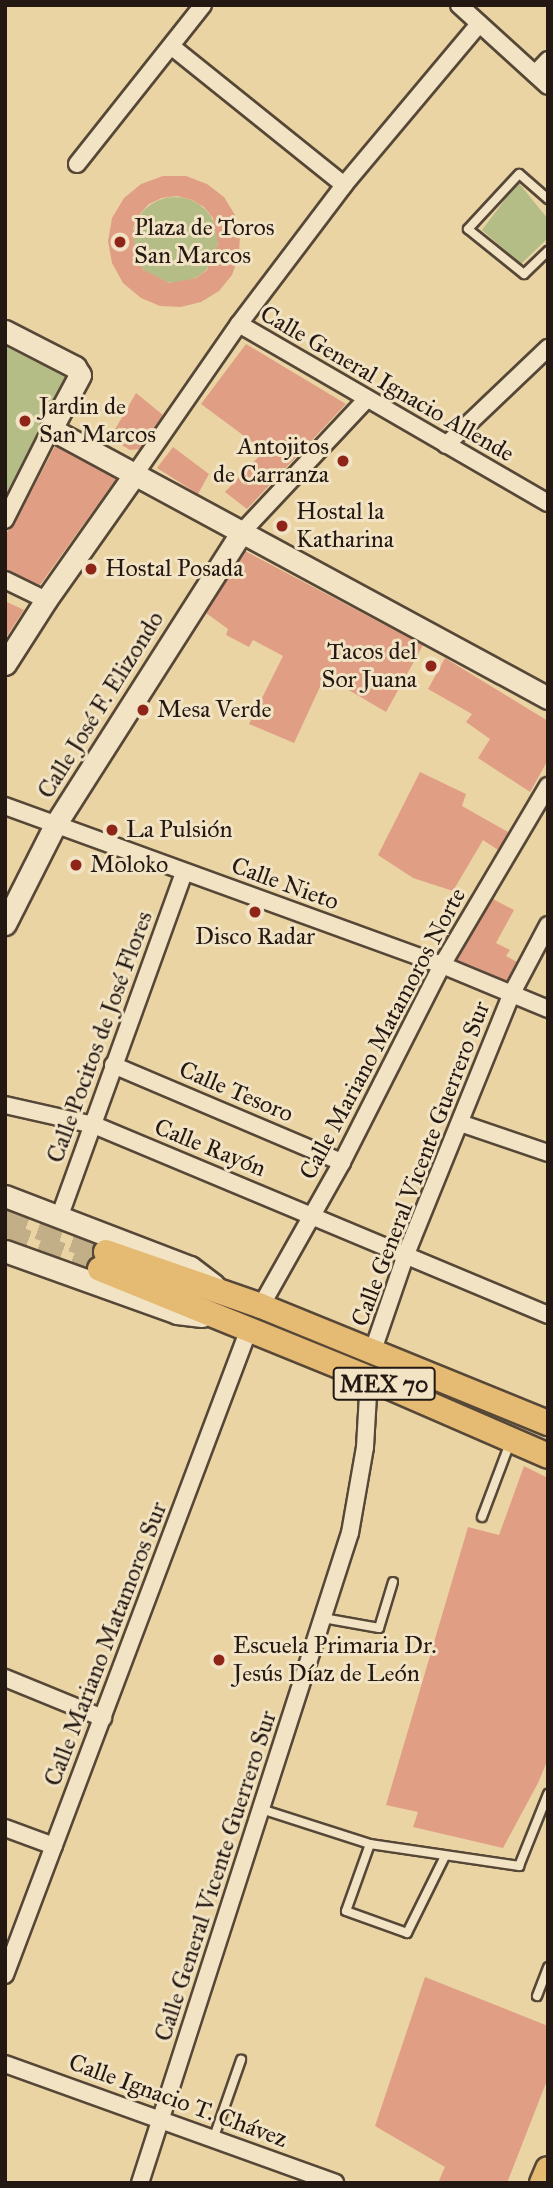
<!DOCTYPE html>
<meta charset="utf-8">
<style>
body{margin:0}
#map{position:relative;width:553px;height:2188px;overflow:hidden;background:#ead4a4;font-family:"IM FELL Great Primer",serif}
div>[style]{position:absolute}
.green>*{inset:0;background:#b5bd87}
.round{border-radius:50%}
.building>*{inset:0;background:#e09f84}
.primary-tunnel>*{height:24px;margin-top:-12px;transform-origin:0;background:repeating-linear-gradient(90deg,#c2ae87 0 24px,transparent 0 36px)}
.roads{filter:drop-shadow(2px 0 #564737) drop-shadow(-2px 0 #564737) drop-shadow(0 2px #564737) drop-shadow(0 -2px #564737)}
.lane>*{height:8px;margin:-4px;padding:0 4px;transform-origin:4px;border-radius:4px;background:#f1e3c4}
.street>*{height:16px;margin:-8px;padding:0 8px;transform-origin:8px;border-radius:8px;background:#f1e3c4}
.secondary>*{height:21px;margin:-10.5px;padding:0 10.5px;transform-origin:10.5px;border-radius:10.5px;background:#f1e3c4}
.primary>*{height:24px;margin:-12px;padding:0 12px;transform-origin:12px;border-radius:12px;background:#e5ba72}
.dots>*{width:19px;height:19px;translate:-50% -50%;box-sizing:border-box;border:4px solid #f1e3c4;border-radius:50%}
span{translate:-50% -50%;white-space:nowrap;text-align:center;line-height:1.15;-webkit-text-stroke:6px #f1e3c4;paint-order:stroke}
.shield-label span{padding:2px 5px;background:#f1e3c4;border:2px solid;border-radius:5px;-webkit-text-stroke-width:0}
.shield-label{font-size:23px;color:#241813;font-weight:700}
.poi-label{font-size:24px;color:#241813}
.left{translate:0 -50%;text-align:left}
.right{translate:-100% -50%;text-align:right}
.street-label{font-size:24px;color:#241813}
.frame{position:absolute;inset:0;border:7px solid #241813;pointer-events:none}
</style>
<div id="map">
<div class="green">
<div style="clip-path:polygon(518px 182px,548px 219px,548px 238px,521px 264px,482px 230px)"></div>
<div class="round" style="left:132px;top:197px;width:86px;height:86px"></div>
<div style="clip-path:polygon(5px 346px,68px 378px,5px 500px)"></div>
</div>
<div class="building">
<div style="clip-path:polygon(evenodd,163px 176px,186px 176px,207px 184px,224px 197px,235px 215px,240px 235px,239px 255px,232px 275px,219px 291px,201px 302px,181px 307px,160px 306px,141px 298px,123px 283px,112px 263px,108px 241px,112px 218px,124px 198px,141px 184px,163px 176px,177px 196px,192px 200px,204px 207px,213px 218px,218px 244px,207px 270px,196px 278px,169px 283px,144px 270px,135px 258px,133px 228px,139px 215px,149px 204px,162px 198px,177px 196px)"></div>
<div style="clip-path:polygon(246px 344px,346px 404px,247px 509px,225px 492px,261px 454px,252px 447px,255px 444px,201px 404px)"></div>
<div style="clip-path:polygon(136px 393px,163px 415px,140px 449px,130px 450px,110px 438px)"></div>
<div style="clip-path:polygon(55px 446px,116px 479px,40px 585px,5px 570px,5px 534px,14px 525px)"></div>
<div style="clip-path:polygon(173px 447px,209px 474px,198px 494px,157px 468px)"></div>
<div style="clip-path:polygon(245px 551px,423px 645px,386px 712px,325px 676px,294px 743px,249px 724px,283px 656px,253px 640px,249px 647px,226px 635px,228px 629px,206px 613px)"></div>
<div style="clip-path:polygon(5px 601px,24px 610px,5px 639px)"></div>
<div style="clip-path:polygon(445px 658px,548px 721px,548px 760px,530px 792px,478px 758px,490px 739px,466px 722px,472px 714px,428px 689px)"></div>
<div style="clip-path:polygon(420px 772px,466px 794px,462px 806px,508px 832px,498px 850px,483px 840px,453px 891px,413px 878px,378px 855px)"></div>
<div style="clip-path:polygon(493px 899px,514px 910px,496px 943px,510px 950px,506px 956px,517px 962px,507px 981px,457px 960px)"></div>
<div style="clip-path:polygon(524px 1466px,548px 1478px,548px 1759px,538px 1783px,503px 1848px,413px 1827px,418px 1812px,386px 1805px,468px 1527px,499px 1535px)"></div>
<div style="clip-path:polygon(425px 1977px,548px 2026px,548px 2078px,507px 2183px,438px 2183px,445px 2167px,375px 2126px)"></div>
</div>
<div class="primary-tunnel">
<div style="left:5px;top:1215px;width:108px;rotate:20.1deg"></div>
<div style="left:5px;top:1234px;width:101px;rotate:20.2deg"></div>
</div>
<div class="roads">
<div class="lane">
<div style="left:548px;top:199px;width:38px;rotate:-139deg"></div>
<div style="left:519px;top:174px;width:75px;rotate:132.8deg"></div>
<div style="left:468px;top:229px;width:72px;rotate:38.8deg"></div>
<div style="left:524px;top:274px;width:33px;rotate:-44deg"></div>
<div style="left:482px;top:1517px;width:79px;rotate:-69.3deg"></div>
<div style="left:323px;top:1618px;width:57px;rotate:10.1deg"></div>
<div style="left:379px;top:1628px;width:48px;rotate:-73.1deg"></div>
<div style="left:261px;top:1809px;width:114px;rotate:17.8deg"></div>
<div style="left:370px;top:1844px;width:151px;rotate:8.4deg"></div>
<div style="left:519px;top:1866px;width:78px;rotate:-68.1deg"></div>
<div style="left:370px;top:1844px;width:71px;rotate:109.7deg"></div>
<div style="left:346px;top:1911px;width:65px;rotate:19.8deg"></div>
<div style="left:407px;top:1933px;width:86px;rotate:-63.7deg"></div>
<div style="left:537px;top:1996px;width:31px;rotate:-69deg"></div>
<div style="left:214px;top:2137px;width:82px;rotate:-70.7deg"></div>
</div>
<div class="street">
<div style="left:459px;top:5px;width:120px;rotate:42.3deg"></div>
<div style="left:171px;top:46px;width:222px;rotate:38.8deg"></div>
<div style="left:535px;top:74px;width:19px;rotate:-47deg"></div>
<div style="left:77px;top:164px;width:203px;rotate:-51.6deg"></div>
<div style="left:239px;top:324px;width:357px;rotate:30.1deg"></div>
<div style="left:446px;top:445px;width:141px;rotate:-43.6deg"></div>
<div style="left:135px;top:474px;width:183px;rotate:-55.3deg"></div>
<div style="left:239px;top:324px;width:174px;rotate:-52.9deg"></div>
<div style="left:344px;top:185px;width:210px;rotate:-50deg"></div>
<div style="left:5px;top:520px;width:102px;rotate:-63.2deg"></div>
<div style="left:242px;top:532px;width:183px;rotate:-46.8deg"></div>
<div style="left:5px;top:580px;width:46px;rotate:26deg"></div>
<div style="left:5px;top:806px;width:465px;rotate:20deg"></div>
<div style="left:442px;top:965px;width:115px;rotate:22.5deg"></div>
<div style="left:113px;top:1065px;width:249px;rotate:23deg"></div>
<div style="left:5px;top:1105px;width:91px;rotate:12.7deg"></div>
<div style="left:94px;top:1125px;width:492px;rotate:22.7deg"></div>
<div style="left:460px;top:1123px;width:93px;rotate:18.8deg"></div>
<div style="left:59px;top:1218px;width:368px;rotate:-70.1deg"></div>
<div style="left:261px;top:1306px;width:165px;rotate:-60.6deg"></div>
<div style="left:342px;top:1162px;width:221px;rotate:-63.1deg"></div>
<div style="left:442px;top:965px;width:208px;rotate:-59.4deg"></div>
<div style="left:373px;top:1350px;width:102px;rotate:-71deg"></div>
<div style="left:406px;top:1254px;width:279px;rotate:-67.9deg"></div>
<div style="left:511px;top:995px;width:79px;rotate:-62.1deg"></div>
<div style="left:5px;top:1678px;width:106px;rotate:22.2deg"></div>
<div style="left:5px;top:1828px;width:52px;rotate:20.2deg"></div>
<div style="left:5px;top:1975px;width:691px;rotate:-69.31deg"></div>
<div style="left:5px;top:2064px;width:351px;rotate:19.8deg"></div>
<div style="left:140px;top:2183px;width:683px;rotate:-72.1deg"></div>
<div style="left:350px;top:1533px;width:87px;rotate:-80.1deg"></div>
<div style="left:365px;top:1447px;width:69px;rotate:-86.7deg"></div>
</div>
<div class="secondary">
<div style="left:5px;top:331px;width:79px;rotate:27.2deg"></div>
<div style="left:75px;top:367px;width:9px;rotate:58deg"></div>
<div style="left:80px;top:375px;width:61px;rotate:118.2deg"></div>
<div style="left:51px;top:429px;width:565px;rotate:28.42deg"></div>
<div style="left:5px;top:664px;width:76px;rotate:-57.4deg"></div>
<div style="left:46px;top:600px;width:154px;rotate:-54.8deg"></div>
<div style="left:5px;top:924px;width:111px;rotate:-63.2deg"></div>
<div style="left:55px;top:825px;width:348px;rotate:-57.5deg"></div>
<div style="left:5px;top:1196px;width:198px;rotate:21deg"></div>
<div style="left:190px;top:1267px;width:30px;rotate:37deg"></div>
<div style="left:5px;top:1251px;width:183px;rotate:19.8deg"></div>
<div style="left:177px;top:1313px;width:25px;rotate:7deg"></div>
</div>
<div class="primary">
<div style="left:106px;top:1252px;width:164px;rotate:19.2deg"></div>
<div style="left:261px;top:1306px;width:310px;rotate:22.2deg"></div>
<div style="left:100px;top:1269px;width:290px;rotate:22.1deg"></div>
<div style="left:369px;top:1378px;width:195px;rotate:23.5deg"></div>
<div style="left:542px;top:2183px;width:15px;rotate:-67deg"></div>
</div>
</div>
<div class="dots">
<div style="left:120px;top:242px;background:#8f2418"></div>
<div style="left:25px;top:421px;background:#8f2418"></div>
<div style="left:343px;top:461px;background:#8f2418"></div>
<div style="left:282px;top:526px;background:#8f2418"></div>
<div style="left:91px;top:569px;background:#8f2418"></div>
<div style="left:431px;top:666px;background:#8f2418"></div>
<div style="left:143px;top:710px;background:#8f2418"></div>
<div style="left:112px;top:830px;background:#8f2418"></div>
<div style="left:76px;top:865px;background:#8f2418"></div>
<div style="left:255px;top:912px;background:#8f2418"></div>
<div style="left:219px;top:1660px;background:#8f2418"></div>
</div>
<div class="shield-label">
<span style="left:384px;top:1384px">MEX 70</span>
</div>
<div class="poi-label">
<span class="left" style="left:134px;top:242px">Plaza de Toros<br>San Marcos</span>
<span class="left" style="left:39px;top:421px">Jardin de<br>San Marcos</span>
<span class="right" style="left:329px;top:461px">Antojitos<br>de Carranza</span>
<span class="left" style="left:296px;top:526px">Hostal la<br>Katharina</span>
<span class="left" style="left:105px;top:569px">Hostal Posada</span>
<span class="right" style="left:417px;top:666px">Tacos del<br>Sor Juana</span>
<span class="left" style="left:157px;top:710px">Mesa Verde</span>
<span class="left" style="left:126px;top:830px">La Pulsión</span>
<span class="left" style="left:90px;top:865px">Moloko</span>
<span style="left:255px;top:937px">Disco Radar</span>
<span class="left" style="left:233px;top:1660px">Escuela Primaria Dr.<br>Jesús Díaz de León</span>
</div>
<div class="street-label">
<span style="left:387px;top:384px;rotate:30deg">Calle General Ignacio Allende</span>
<span style="left:101px;top:705px;rotate:-58deg">Calle José F. Elizondo</span>
<span style="left:285px;top:884px;rotate:20deg">Calle Nieto</span>
<span style="left:383px;top:1034px;rotate:-62deg">Calle Mariano Matamoros Norte</span>
<span style="left:100px;top:1037px;rotate:-70deg">Calle Pocitos de José Flores</span>
<span style="left:236px;top:1092px;rotate:23deg">Calle Tesoro</span>
<span style="left:210px;top:1148px;rotate:22deg">Calle Rayón</span>
<span style="left:421px;top:1164px;rotate:-69deg">Calle General Vicente Guerrero Sur</span>
<span style="left:106px;top:1644px;rotate:-69deg">Calle Mariano Matamoros Sur</span>
<span style="left:216px;top:1876px;rotate:-72deg">Calle General Vicente Guerrero Sur</span>
<span style="left:178px;top:2101px;rotate:20deg">Calle Ignacio T. Chávez</span>
</div>
<div class="frame"></div>
</div>
